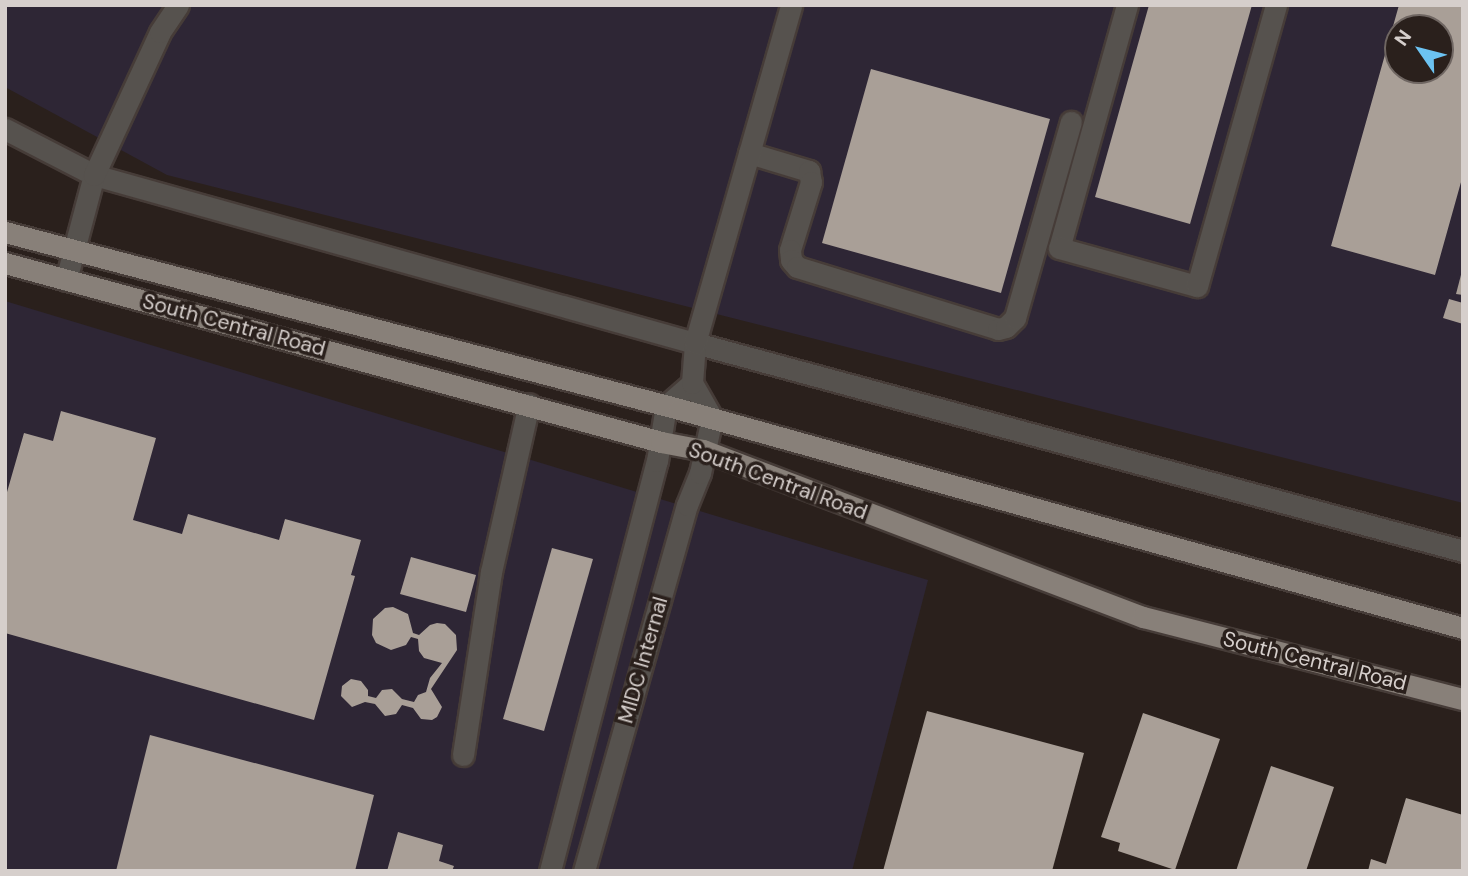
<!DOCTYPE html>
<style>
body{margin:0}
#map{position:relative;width:1468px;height:876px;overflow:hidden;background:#2a201c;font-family:"DM Sans",sans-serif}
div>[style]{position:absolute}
.commercial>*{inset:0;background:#2e2635}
.building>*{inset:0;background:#a99f97}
.roads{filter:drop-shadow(2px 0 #463c38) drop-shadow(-2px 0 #463c38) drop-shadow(0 2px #463c38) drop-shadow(0 -2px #463c38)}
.minor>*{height:21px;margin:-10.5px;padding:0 10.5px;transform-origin:10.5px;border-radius:10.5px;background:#56524e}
.major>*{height:21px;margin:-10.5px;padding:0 10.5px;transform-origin:10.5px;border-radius:10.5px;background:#888079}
span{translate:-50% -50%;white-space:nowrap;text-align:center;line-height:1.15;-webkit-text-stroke:7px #2a201c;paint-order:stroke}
.street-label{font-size:21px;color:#d6cfcc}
.frame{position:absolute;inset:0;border:7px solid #d6cfcc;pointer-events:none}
.north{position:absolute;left:1384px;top:14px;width:70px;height:70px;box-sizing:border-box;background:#2a201c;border:2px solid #6f6662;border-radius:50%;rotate:305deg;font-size:19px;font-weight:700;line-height:28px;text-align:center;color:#d6cfcc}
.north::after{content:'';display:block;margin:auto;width:24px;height:32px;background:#6cc3f2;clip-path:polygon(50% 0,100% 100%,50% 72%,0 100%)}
</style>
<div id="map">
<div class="commercial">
<div style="clip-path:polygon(evenodd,5px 5px,1463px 5px,1463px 503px,167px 175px,5px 87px,5px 5px,1398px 28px,1440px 28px,1440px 70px,1398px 70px,1398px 28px)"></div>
<div style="clip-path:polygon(5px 301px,928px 580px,852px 871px,5px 871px)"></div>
</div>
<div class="building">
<div style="clip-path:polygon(1149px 5px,1252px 5px,1190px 224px,1095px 197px)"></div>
<div style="clip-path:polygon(evenodd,1399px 5px,1463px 5px,1463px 175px,1435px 275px,1331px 246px,1399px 5px,1398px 28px,1440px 28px,1440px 70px,1398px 70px,1398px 28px)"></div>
<div style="clip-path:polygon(871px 69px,1050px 119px,1001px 293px,822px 243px)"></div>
<div style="clip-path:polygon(1462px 271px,1463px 271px,1463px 295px,1456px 294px)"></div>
<div style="clip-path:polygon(1449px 299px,1463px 303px,1463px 324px,1443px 318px)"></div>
<div style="clip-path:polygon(61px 411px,156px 438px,133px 520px,182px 534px,188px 514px,279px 540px,285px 519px,361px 540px,351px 575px,355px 576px,314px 720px,5px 633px,5px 499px,24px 433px,53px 441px)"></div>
<div style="clip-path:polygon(552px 548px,593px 559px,544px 731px,503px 719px)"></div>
<div style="clip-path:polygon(411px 557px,476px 575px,466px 612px,400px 594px)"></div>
<div style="clip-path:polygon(393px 607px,408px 614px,413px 633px,419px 635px,430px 625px,437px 623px,445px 624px,456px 635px,457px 650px,431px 689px,442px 707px,437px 717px,432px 720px,421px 719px,413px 708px,402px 705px,396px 714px,385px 716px,375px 704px,365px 702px,352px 707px,341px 696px,342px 686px,351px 679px,361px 681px,368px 690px,368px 696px,376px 698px,382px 690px,392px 689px,402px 699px,414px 702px,418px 695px,426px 692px,430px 678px,442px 663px,424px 658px,419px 651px,418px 639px,411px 637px,406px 645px,391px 650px,376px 643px,372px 635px,373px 619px,385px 608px)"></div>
<div style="clip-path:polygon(927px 711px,1084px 753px,1052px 871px,883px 871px)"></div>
<div style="clip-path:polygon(1143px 713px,1220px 739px,1175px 870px,1118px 851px,1120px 843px,1101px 837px)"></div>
<div style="clip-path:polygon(150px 735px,374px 795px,355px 871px,116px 871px)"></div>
<div style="clip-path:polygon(1271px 766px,1334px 787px,1306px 871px,1236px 871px)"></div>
<div style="clip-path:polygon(1406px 798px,1463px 815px,1463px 871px,1368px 871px,1371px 859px,1386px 864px)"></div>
<div style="clip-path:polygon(398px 832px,443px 845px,439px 861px,454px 866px,452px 871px,387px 871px)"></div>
</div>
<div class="roads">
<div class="minor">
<div style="left:1127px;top:5px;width:252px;rotate:105.6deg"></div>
<div style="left:1059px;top:248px;width:143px;rotate:15.4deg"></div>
<div style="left:1197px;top:286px;width:292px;rotate:-74.3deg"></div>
<div style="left:5px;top:129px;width:100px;rotate:27.3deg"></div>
<div style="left:94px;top:175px;width:624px;rotate:15.62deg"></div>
<div style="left:695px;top:343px;width:796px;rotate:15.15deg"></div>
<div style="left:749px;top:153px;width:63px;rotate:16.7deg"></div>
<div style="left:809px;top:171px;width:11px;rotate:80deg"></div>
<div style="left:811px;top:182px;width:71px;rotate:107.2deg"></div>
<div style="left:790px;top:250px;width:10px;rotate:84deg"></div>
<div style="left:791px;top:260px;width:9px;rotate:49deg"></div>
<div style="left:797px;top:267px;width:210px;rotate:17.1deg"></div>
<div style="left:998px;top:329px;width:8px;rotate:-14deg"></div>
<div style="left:1006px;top:327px;width:13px;rotate:-45deg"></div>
<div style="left:1015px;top:318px;width:204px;rotate:-74.1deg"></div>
<div style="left:66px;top:280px;width:109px;rotate:-75.1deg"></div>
<div style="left:94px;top:175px;width:157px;rotate:-65.2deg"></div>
<div style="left:160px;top:32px;width:32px;rotate:-56deg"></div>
<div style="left:463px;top:755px;width:185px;rotate:-81.3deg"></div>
<div style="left:491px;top:572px;width:172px;rotate:-77.3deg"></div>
<div style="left:550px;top:871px;width:424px;rotate:-75.4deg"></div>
<div style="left:657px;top:461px;width:56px;rotate:-80.7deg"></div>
<div style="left:666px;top:406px;width:35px;rotate:-41deg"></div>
<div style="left:584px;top:871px;width:380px;rotate:-74.3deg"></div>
<div style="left:687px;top:505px;width:35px;rotate:-68deg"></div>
<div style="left:700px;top:473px;width:56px;rotate:-77.7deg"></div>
<div style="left:712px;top:418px;width:40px;rotate:-119.7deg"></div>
<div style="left:692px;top:383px;width:40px;rotate:-85.7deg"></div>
<div style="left:695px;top:343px;width:351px;rotate:-74.1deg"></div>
</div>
<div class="major">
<div style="left:5px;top:232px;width:697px;rotate:14.71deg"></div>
<div style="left:679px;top:409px;width:814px;rotate:15.61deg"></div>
<div style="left:5px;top:263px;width:680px;rotate:15.26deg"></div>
<div style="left:661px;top:442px;width:43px;rotate:10.8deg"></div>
<div style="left:703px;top:450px;width:471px;rotate:20.8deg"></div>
<div style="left:1143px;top:617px;width:330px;rotate:14.4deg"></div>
</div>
</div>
<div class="street-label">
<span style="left:234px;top:325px;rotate:15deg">South Central Road</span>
<span style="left:778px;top:481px;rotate:20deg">South Central Road</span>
<span style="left:643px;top:660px;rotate:-74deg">MIDC Internal</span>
<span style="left:1315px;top:661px;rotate:14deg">South Central Road</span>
</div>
<div class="frame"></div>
<div class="north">N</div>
</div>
